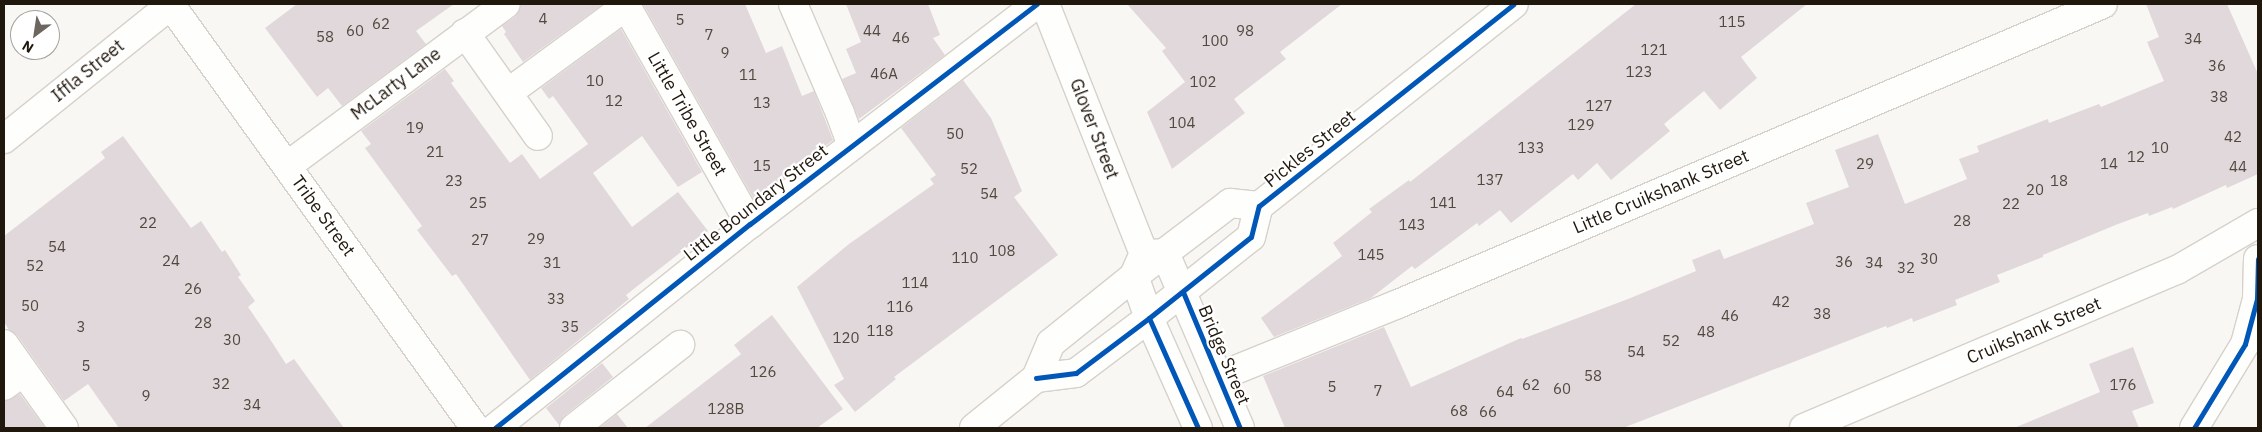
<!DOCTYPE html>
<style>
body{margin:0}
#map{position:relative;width:2262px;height:432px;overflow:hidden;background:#f9f7f4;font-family:"IBM Plex Sans",sans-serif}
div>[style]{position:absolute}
.building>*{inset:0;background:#e1d8db}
.roads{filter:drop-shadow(1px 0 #d6d1ca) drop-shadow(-1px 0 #d6d1ca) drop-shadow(0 1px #d6d1ca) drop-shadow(0 -1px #d6d1ca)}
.minor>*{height:28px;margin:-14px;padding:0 14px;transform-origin:14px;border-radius:14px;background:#fefefd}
.cycleway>*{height:5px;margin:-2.5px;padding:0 2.5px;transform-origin:2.5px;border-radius:2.5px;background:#0057b8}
span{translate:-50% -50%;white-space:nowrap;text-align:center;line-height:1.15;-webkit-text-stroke:4.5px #fff;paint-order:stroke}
.number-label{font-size:15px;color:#514840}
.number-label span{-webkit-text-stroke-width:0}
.street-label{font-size:18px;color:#21180d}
.frame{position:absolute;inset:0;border:5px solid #21180d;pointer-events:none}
.north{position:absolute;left:10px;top:10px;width:50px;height:50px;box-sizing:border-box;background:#fff;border:1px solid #a6a39e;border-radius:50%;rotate:211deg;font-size:14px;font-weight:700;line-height:20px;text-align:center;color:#21180d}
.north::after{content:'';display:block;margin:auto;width:18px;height:22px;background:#6d665e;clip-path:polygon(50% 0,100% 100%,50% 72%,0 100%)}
</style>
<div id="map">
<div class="building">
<div style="clip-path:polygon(297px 4px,454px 4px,416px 31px,426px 44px,342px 106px,328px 88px,317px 97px,265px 28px)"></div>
<div style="clip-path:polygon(521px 4px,603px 4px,523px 62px,504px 34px,506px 32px,502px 26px,516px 16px)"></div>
<div style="clip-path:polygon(643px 4px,745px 4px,766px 53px,782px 46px,802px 96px,814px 91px,833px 140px,755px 201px)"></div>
<div style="clip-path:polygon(846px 4px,928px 4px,940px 35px,933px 38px,945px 55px,859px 119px,842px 79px,856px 73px,846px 49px,861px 42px)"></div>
<div style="clip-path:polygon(1127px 4px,1342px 4px,1280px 52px,1286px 59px,1234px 99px,1245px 113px,1172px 169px,1147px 112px,1185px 82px,1162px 51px,1166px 48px)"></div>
<div style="clip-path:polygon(1636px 4px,1807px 4px,1741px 57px,1757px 78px,1720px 110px,1704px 91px,1664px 124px,1670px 131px,1611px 180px,1597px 163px,1578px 180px,1573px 174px,1511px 223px,1500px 210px,1479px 226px,1477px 223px,1415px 269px,1412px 266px,1371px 298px,1274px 337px,1261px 318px,1342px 256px,1333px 243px,1372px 212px,1369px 209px,1409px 180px,1410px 182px)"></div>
<div style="clip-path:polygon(2146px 4px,2227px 4px,2258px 74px,2258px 174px,2227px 188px,2226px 185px,2173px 209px,2172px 207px,2149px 216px,2148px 213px,2118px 224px,2043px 255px,2043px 257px,1997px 275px,2000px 282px,1955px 300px,1957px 305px,1913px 322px,1912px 318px,1887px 328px,1886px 326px,1623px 428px,1285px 428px,1263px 376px,1384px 327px,1411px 387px,1521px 338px,1522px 339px,1628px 299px,1696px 271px,1692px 260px,1720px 249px,1724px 259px,1814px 224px,1806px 203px,1849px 187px,1835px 150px,1878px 134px,1905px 204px,1967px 179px,1959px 159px,1979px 152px,1977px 146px,2048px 119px,2049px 123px,2099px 104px,2101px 107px,2164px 81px,2147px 42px,2159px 37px)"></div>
<div style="clip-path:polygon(621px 29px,702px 172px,678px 187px,642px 136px,593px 173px,632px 227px,678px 192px,708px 231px,626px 295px,629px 299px,530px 380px,456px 274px,452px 276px,417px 230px,422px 226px,365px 148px,371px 144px,361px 131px,445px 69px,454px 81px,451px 83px,510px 163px,522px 154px,540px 179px,588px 144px,553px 96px,549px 99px,541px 88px)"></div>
<div style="clip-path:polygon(963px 80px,991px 118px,1022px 191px,1014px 197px,1058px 255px,894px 377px,896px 379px,855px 412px,834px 385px,844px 379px,797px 287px,849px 244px,934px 184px,930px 179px,936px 175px,901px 128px)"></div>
<div style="clip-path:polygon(123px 136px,191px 228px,201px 221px,222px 252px,225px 250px,241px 275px,238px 277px,255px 301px,248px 307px,268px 336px,286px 364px,294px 359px,344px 428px,119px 428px,88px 384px,64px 401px,17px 335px,9px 330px,4px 322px,4px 236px,105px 158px,101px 152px)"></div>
<div style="clip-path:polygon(772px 315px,843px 409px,817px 428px,645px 428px,741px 354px,734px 345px)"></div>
<div style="clip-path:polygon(2133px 347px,2154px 403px,2132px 411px,2139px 428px,2014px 428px,2100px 392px,2089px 364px)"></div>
<div style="clip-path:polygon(602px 363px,613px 377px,564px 416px,559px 425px,546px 408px)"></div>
<div style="clip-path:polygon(20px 394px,45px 428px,4px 428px,4px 401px)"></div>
<div style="clip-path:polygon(617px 414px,628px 428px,599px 428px)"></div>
</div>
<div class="roads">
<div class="minor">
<div style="left:170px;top:4px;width:522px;rotate:54.27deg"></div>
<div style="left:625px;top:4px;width:253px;rotate:60.4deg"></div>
<div style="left:793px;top:4px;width:119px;rotate:66.7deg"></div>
<div style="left:840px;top:113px;width:35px;rotate:70deg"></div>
<div style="left:1045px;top:4px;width:269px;rotate:68.4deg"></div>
<div style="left:465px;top:33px;width:126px;rotate:54.7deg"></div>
<div style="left:509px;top:92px;width:145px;rotate:-36.3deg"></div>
<div style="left:4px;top:139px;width:216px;rotate:-38.8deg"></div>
<div style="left:287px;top:166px;width:272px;rotate:-36.5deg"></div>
<div style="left:1148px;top:254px;width:17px;rotate:-3deg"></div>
<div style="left:1165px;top:253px;width:190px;rotate:66.8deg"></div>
<div style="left:1141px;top:260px;width:17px;rotate:114deg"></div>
<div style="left:1134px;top:276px;width:45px;rotate:70.3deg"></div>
<div style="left:1149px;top:318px;width:120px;rotate:66deg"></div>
<div style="left:4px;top:344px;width:103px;rotate:54.5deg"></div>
<div style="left:1218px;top:377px;width:194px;rotate:-22.1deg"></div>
<div style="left:1398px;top:304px;width:766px;rotate:-23.05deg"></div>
<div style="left:1036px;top:378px;width:40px;rotate:-7.1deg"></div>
<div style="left:1076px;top:373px;width:91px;rotate:-37deg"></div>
<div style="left:1149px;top:318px;width:130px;rotate:-38.5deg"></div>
<div style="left:1251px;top:237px;width:32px;rotate:-76deg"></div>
<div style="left:1259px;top:206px;width:325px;rotate:-38.4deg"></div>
<div style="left:4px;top:386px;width:24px;rotate:-36deg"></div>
<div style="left:495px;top:428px;width:327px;rotate:-38.7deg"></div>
<div style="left:750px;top:224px;width:362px;rotate:-37.5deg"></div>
<div style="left:574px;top:428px;width:135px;rotate:-38.1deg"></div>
<div style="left:974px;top:428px;width:80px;rotate:-38.9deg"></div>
<div style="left:1036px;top:378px;width:38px;rotate:-67deg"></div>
<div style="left:1051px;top:343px;width:107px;rotate:-38.9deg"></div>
<div style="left:1134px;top:276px;width:121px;rotate:-37.2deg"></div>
<div style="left:1230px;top:203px;width:29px;rotate:6deg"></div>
<div style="left:1804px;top:428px;width:405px;rotate:-23deg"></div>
<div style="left:2177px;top:270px;width:94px;rotate:-30.1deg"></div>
<div style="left:2194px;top:428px;width:98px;rotate:-58.7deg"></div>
<div style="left:2245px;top:344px;width:47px;rotate:-75.1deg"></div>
<div style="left:2257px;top:299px;width:40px;rotate:-88.6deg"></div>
</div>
</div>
<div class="cycleway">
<div style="left:1183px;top:292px;width:147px;rotate:67.3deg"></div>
<div style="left:1149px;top:318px;width:120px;rotate:66deg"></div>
<div style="left:1036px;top:378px;width:40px;rotate:-7.1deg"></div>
<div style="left:1076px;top:373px;width:91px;rotate:-37deg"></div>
<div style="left:1149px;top:318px;width:130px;rotate:-38.5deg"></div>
<div style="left:1251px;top:237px;width:32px;rotate:-76deg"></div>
<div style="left:1259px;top:206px;width:325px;rotate:-38.4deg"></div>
<div style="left:495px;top:428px;width:327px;rotate:-38.7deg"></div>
<div style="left:750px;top:224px;width:362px;rotate:-37.5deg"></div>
<div style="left:2194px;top:428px;width:98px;rotate:-58.7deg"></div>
<div style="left:2245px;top:344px;width:47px;rotate:-75.1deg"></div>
<div style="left:2257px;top:299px;width:40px;rotate:-88.6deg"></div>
</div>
<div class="number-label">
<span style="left:543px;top:19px">4</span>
<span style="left:680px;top:20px">5</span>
<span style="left:1732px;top:22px">115</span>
<span style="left:381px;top:24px">62</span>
<span style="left:355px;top:31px">60</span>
<span style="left:872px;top:31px">44</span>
<span style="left:1245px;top:31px">98</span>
<span style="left:709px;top:35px">7</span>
<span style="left:325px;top:37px">58</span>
<span style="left:901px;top:38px">46</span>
<span style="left:2193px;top:39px">34</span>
<span style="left:1215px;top:41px">100</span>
<span style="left:1654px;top:50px">121</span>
<span style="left:725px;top:53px">9</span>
<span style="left:2217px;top:66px">36</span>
<span style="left:1639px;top:72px">123</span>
<span style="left:884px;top:74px">46A</span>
<span style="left:748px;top:75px">11</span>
<span style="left:595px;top:81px">10</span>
<span style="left:1203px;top:82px">102</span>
<span style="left:2219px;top:97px">38</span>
<span style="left:614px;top:101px">12</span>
<span style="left:762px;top:103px">13</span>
<span style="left:1599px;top:106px">127</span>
<span style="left:1182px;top:123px">104</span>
<span style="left:1581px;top:125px">129</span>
<span style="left:415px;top:128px">19</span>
<span style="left:955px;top:134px">50</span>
<span style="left:2233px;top:137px">42</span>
<span style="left:1531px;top:148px">133</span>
<span style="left:2160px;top:148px">10</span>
<span style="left:435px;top:152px">21</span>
<span style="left:2136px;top:157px">12</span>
<span style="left:1865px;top:164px">29</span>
<span style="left:2109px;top:164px">14</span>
<span style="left:762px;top:166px">15</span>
<span style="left:2238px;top:167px">44</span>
<span style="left:969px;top:169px">52</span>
<span style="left:1490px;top:180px">137</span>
<span style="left:454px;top:181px">23</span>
<span style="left:2059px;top:181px">18</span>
<span style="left:2035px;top:190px">20</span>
<span style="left:989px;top:194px">54</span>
<span style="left:478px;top:203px">25</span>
<span style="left:1443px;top:203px">141</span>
<span style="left:2011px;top:204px">22</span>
<span style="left:1962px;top:221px">28</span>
<span style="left:148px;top:223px">22</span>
<span style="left:1412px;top:225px">143</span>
<span style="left:536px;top:239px">29</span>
<span style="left:480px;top:240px">27</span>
<span style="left:57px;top:247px">54</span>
<span style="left:1002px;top:251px">108</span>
<span style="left:1371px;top:255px">145</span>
<span style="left:965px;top:258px">110</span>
<span style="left:1929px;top:259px">30</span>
<span style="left:171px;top:261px">24</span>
<span style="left:1844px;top:262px">36</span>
<span style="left:552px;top:263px">31</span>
<span style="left:1874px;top:263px">34</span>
<span style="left:35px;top:266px">52</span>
<span style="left:1906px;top:268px">32</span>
<span style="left:915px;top:283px">114</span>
<span style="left:193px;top:289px">26</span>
<span style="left:556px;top:299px">33</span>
<span style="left:1781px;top:302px">42</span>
<span style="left:30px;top:306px">50</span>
<span style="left:900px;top:307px">116</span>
<span style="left:1822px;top:314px">38</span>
<span style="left:1730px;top:316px">46</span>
<span style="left:203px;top:323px">28</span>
<span style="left:81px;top:327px">3</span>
<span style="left:570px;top:327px">35</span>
<span style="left:880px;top:331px">118</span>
<span style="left:1706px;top:332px">48</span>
<span style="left:846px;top:338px">120</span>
<span style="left:232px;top:340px">30</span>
<span style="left:1671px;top:341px">52</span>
<span style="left:1636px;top:352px">54</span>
<span style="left:86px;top:366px">5</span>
<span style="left:763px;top:372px">126</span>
<span style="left:1593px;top:376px">58</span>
<span style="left:221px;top:384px">32</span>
<span style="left:1531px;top:385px">62</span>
<span style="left:2123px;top:385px">176</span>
<span style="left:1332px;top:387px">5</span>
<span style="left:1562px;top:389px">60</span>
<span style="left:1378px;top:391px">7</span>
<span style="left:1505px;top:392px">64</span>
<span style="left:146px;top:396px">9</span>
<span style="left:252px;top:405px">34</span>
<span style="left:726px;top:409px">128B</span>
<span style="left:1459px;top:411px">68</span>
<span style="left:1488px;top:412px">66</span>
</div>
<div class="street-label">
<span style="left:88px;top:71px;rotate:-39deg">Iffla Street</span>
<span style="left:396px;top:84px;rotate:-37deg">McLarty Lane</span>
<span style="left:687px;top:114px;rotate:60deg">Little Tribe Street</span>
<span style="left:1094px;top:129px;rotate:69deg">Glover Street</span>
<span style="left:1310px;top:149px;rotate:-39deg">Pickles Street</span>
<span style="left:1661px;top:192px;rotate:-23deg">Little Cruikshank Street</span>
<span style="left:756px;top:203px;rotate:-38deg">Little Boundary Street</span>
<span style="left:323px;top:216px;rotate:54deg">Tribe Street</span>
<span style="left:2034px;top:331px;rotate:-23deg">Cruikshank Street</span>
<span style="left:1224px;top:355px;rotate:67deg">Bridge Street</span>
</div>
<div class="frame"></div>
<div class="north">N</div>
</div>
